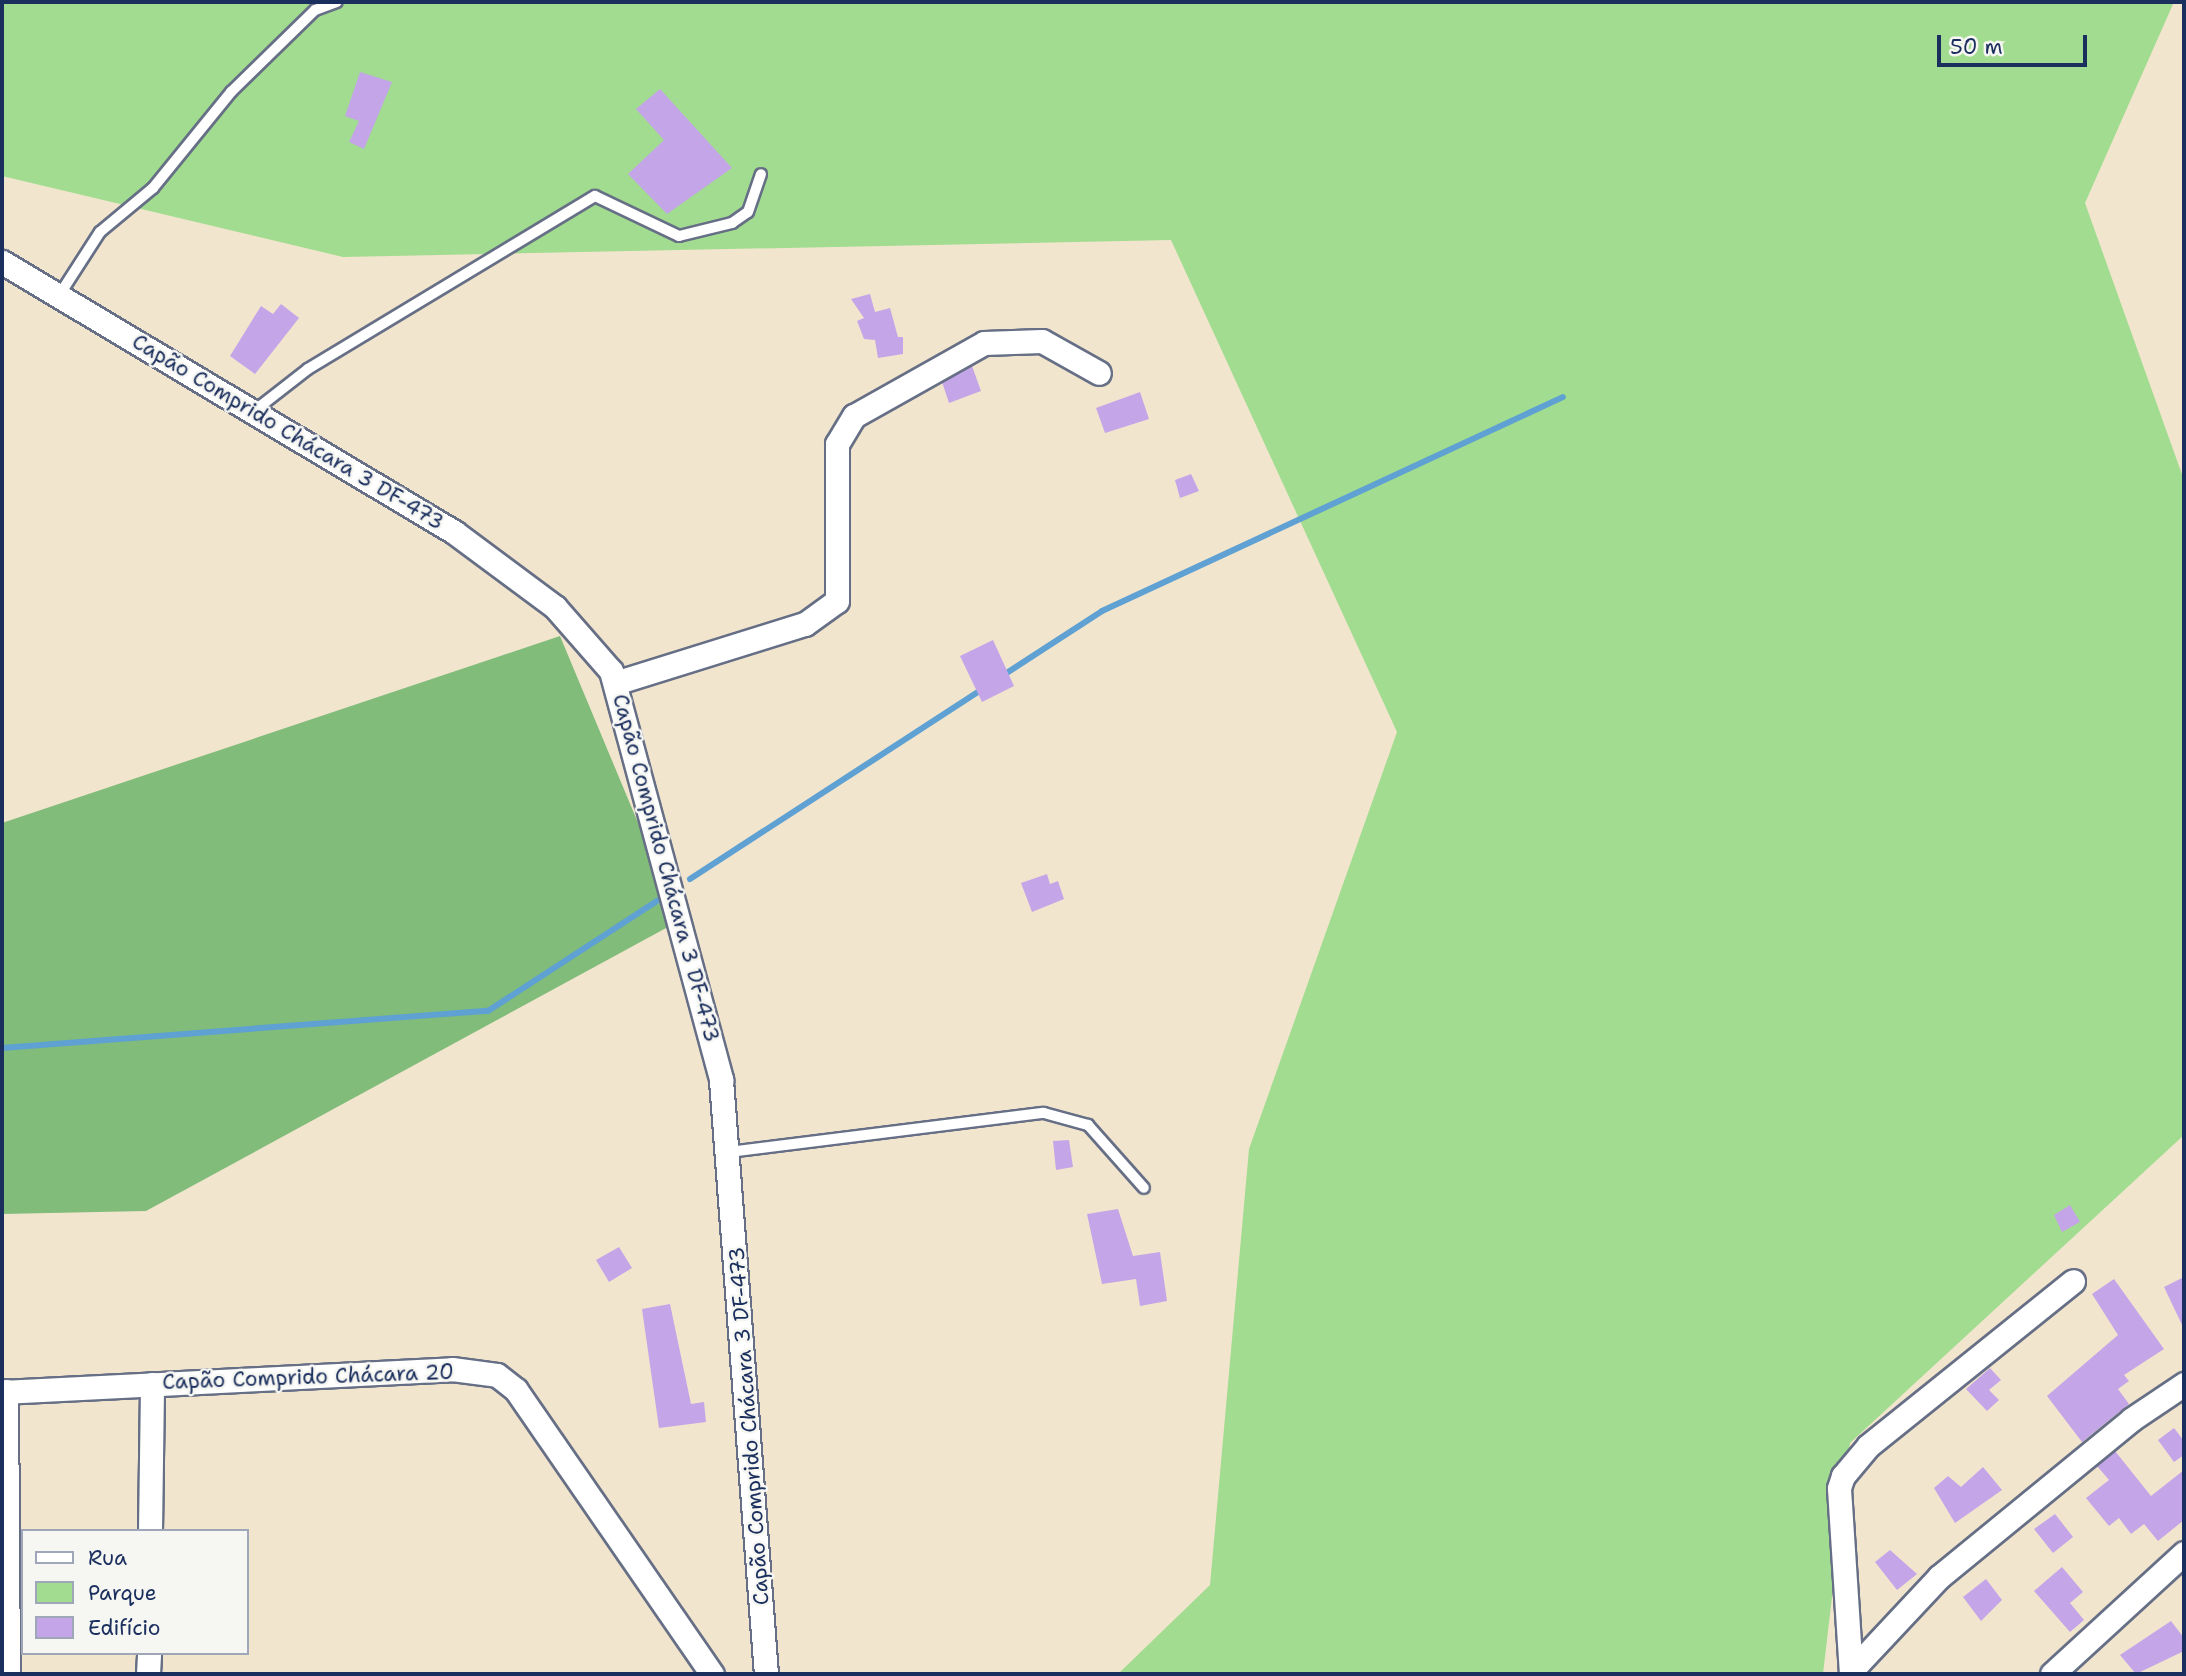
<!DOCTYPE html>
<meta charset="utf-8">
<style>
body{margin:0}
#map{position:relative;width:2186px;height:1676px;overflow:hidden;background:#f2e5ce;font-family:"Shantell Sans",sans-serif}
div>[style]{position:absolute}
.green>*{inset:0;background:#a2dc90}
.forest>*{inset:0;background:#81bc7a}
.stream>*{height:6px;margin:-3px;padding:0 3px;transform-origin:3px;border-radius:3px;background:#5ea1d2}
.building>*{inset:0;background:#c4a5e8}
.roads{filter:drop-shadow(2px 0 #666f85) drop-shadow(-2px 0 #666f85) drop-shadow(0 2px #666f85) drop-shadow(0 -2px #666f85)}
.lane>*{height:10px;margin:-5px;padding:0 5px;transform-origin:5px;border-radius:5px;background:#fff}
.street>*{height:23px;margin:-11.5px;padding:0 11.5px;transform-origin:11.5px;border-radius:11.5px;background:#fff}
span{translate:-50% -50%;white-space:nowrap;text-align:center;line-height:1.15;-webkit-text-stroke:5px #f6f6f2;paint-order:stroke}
.street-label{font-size:21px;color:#1b2f5e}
.frame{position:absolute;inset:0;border:4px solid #1b2f5e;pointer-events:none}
.legend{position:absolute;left:21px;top:1529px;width:228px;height:126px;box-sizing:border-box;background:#f6f6f2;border:2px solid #9ea6b7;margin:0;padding:9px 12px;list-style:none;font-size:21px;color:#1b2f5e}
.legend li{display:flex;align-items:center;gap:14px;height:35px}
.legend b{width:35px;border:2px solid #9ea6b7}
.scale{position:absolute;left:1937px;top:35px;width:150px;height:32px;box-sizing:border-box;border:4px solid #1b2f5e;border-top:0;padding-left:9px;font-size:21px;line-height:24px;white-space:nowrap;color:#1b2f5e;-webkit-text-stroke:5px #f6f6f2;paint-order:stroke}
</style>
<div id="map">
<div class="green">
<div style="clip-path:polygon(2px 2px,2174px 2px,2085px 203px,2184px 480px,2184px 1135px,1850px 1443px,1823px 1674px,1118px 1674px,1210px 1585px,1249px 1149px,1397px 732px,1171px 240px,343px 257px,2px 176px)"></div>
</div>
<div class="forest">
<div style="clip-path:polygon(560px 636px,679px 921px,146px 1211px,2px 1214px,2px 823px)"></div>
</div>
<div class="stream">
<div style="left:1002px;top:676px;width:119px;rotate:-33deg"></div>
<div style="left:1102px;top:611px;width:508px;rotate:-24.9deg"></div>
<div style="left:690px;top:879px;width:351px;rotate:-33deg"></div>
<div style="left:2px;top:1048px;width:487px;rotate:-4.4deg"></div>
<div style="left:488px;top:1011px;width:203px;rotate:-33.1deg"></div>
</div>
<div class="building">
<div style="clip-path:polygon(360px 72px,392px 82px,364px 149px,349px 142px,359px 121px,345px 116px)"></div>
<div style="clip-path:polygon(660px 89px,732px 168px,667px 214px,628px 174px,664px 140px,636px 109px)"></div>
<div style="clip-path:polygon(870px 294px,875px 312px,890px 308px,898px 337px,903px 337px,903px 354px,878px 358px,875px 340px,864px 339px,857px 321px,864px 318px,851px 299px)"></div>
<div style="clip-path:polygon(281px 304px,299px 318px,255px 374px,230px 356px,261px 306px,273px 314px)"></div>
<div style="clip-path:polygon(972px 366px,981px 391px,949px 403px,942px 382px)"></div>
<div style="clip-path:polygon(1140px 392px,1149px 419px,1105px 433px,1096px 408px)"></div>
<div style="clip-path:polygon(1191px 474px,1199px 491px,1180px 498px,1175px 480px)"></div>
<div style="clip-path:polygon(993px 640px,1014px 686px,982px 702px,960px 656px)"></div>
<div style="clip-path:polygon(1047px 874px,1050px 884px,1058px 881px,1064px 899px,1032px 912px,1021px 883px)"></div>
<div style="clip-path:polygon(1069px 1140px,1073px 1167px,1056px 1170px,1053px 1141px)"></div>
<div style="clip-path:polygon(2070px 1205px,2080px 1222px,2062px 1232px,2054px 1215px)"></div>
<div style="clip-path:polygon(1118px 1209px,1133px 1256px,1160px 1252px,1167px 1301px,1140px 1306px,1136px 1279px,1102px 1284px,1087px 1214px)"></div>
<div style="clip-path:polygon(619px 1247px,632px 1268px,609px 1282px,596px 1260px)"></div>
<div style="clip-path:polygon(2184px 1277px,2184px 1329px,2164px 1287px)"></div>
<div style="clip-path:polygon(2114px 1279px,2164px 1349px,2124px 1375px,2129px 1381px,2118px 1389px,2129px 1404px,2082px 1442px,2047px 1396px,2118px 1335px,2092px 1294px)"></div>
<div style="clip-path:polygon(670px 1304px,691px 1404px,704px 1402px,706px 1422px,659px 1428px,642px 1309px)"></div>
<div style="clip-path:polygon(1990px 1368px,2001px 1380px,1989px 1390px,1999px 1400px,1987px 1411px,1966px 1389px)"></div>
<div style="clip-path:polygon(2174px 1428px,2184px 1441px,2184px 1455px,2174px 1462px,2158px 1440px)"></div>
<div style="clip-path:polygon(2115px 1451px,2151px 1496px,2184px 1470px,2184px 1520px,2158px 1541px,2144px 1524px,2131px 1534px,2119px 1518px,2109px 1526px,2086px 1498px,2109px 1480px,2097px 1466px)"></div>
<div style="clip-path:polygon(1983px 1467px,2002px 1490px,1955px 1523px,1934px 1488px,1948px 1476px,1961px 1487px)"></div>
<div style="clip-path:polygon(2055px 1514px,2073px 1537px,2053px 1553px,2034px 1529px)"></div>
<div style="clip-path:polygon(1890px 1550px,1917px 1574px,1897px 1590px,1875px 1562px)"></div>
<div style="clip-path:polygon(2062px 1567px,2083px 1592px,2070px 1603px,2084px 1620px,2070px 1632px,2034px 1591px)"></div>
<div style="clip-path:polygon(1986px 1579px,2002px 1600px,1981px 1621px,1963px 1597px)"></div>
<div style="clip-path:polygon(2171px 1621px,2184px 1638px,2184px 1651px,2136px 1674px,2120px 1655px)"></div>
</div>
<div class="roads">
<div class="lane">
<div style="left:60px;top:294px;width:74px;rotate:-57.2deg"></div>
<div style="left:100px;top:232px;width:69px;rotate:-39.7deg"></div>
<div style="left:153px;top:188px;width:124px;rotate:-50.9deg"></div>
<div style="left:231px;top:92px;width:117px;rotate:-44.3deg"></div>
<div style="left:315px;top:10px;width:23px;rotate:-20deg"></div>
<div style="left:254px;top:411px;width:68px;rotate:-37.9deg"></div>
<div style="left:308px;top:369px;width:335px;rotate:-31.1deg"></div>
<div style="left:595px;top:196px;width:93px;rotate:25.5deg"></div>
<div style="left:679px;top:236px;width:55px;rotate:-13.8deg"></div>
<div style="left:732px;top:223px;width:19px;rotate:-35deg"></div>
<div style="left:748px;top:212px;width:40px;rotate:-71.1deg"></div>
<div style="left:729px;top:1152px;width:317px;rotate:-7.1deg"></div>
<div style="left:1044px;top:1113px;width:46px;rotate:15.3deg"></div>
<div style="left:1088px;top:1125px;width:84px;rotate:48.4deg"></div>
</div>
<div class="street">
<div style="left:2px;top:262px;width:527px;rotate:30.85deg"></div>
<div style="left:454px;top:532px;width:126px;rotate:36.6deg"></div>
<div style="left:555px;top:607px;width:85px;rotate:48.8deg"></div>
<div style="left:611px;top:671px;width:424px;rotate:74.9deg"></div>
<div style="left:721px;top:1080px;width:596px;rotate:85.67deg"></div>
<div style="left:615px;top:683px;width:199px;rotate:-17.3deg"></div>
<div style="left:805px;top:624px;width:39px;rotate:-36deg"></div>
<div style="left:837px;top:601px;width:157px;rotate:-90deg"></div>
<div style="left:837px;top:444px;width:33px;rotate:-59deg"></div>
<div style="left:854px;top:416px;width:149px;rotate:-29.3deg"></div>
<div style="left:984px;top:343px;width:58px;rotate:-2deg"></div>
<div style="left:1042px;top:341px;width:65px;rotate:29.3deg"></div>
<div style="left:6px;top:1391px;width:283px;rotate:89.6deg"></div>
<div style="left:2px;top:1392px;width:451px;rotate:-2.9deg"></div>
<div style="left:452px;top:1369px;width:45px;rotate:7.6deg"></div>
<div style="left:497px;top:1375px;width:24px;rotate:38deg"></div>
<div style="left:516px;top:1390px;width:345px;rotate:55.4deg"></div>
<div style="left:150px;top:1531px;width:147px;rotate:-89.2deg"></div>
<div style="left:1851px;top:1671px;width:129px;rotate:-46.9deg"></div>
<div style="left:1939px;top:1577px;width:249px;rotate:-39.3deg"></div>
<div style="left:2132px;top:1419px;width:63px;rotate:-33.9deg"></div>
<div style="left:148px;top:1674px;width:21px;rotate:-87deg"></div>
<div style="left:1851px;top:1674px;width:186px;rotate:-93.7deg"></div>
<div style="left:1839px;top:1488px;width:13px;rotate:-72deg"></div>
<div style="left:1843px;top:1476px;width:39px;rotate:-50deg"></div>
<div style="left:1868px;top:1446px;width:263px;rotate:-38.8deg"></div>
<div style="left:2052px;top:1674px;width:179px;rotate:-42.5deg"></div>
</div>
</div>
<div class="street-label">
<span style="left:288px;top:432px;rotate:31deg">Capão Comprido Chácara 3 DF-473</span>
<span style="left:666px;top:868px;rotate:75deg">Capão Comprido Chácara 3 DF-473</span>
<span style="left:308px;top:1377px;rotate:-2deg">Capão Comprido Chácara 20</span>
<span style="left:749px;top:1426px;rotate:-94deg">Capão Comprido Chácara 3 DF-473</span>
</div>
<div class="frame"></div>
<ul class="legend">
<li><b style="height:9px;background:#fff"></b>Rua</li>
<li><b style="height:19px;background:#a2dc90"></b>Parque</li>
<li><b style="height:19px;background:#c4a5e8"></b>Edifício</li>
</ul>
<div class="scale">50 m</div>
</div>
